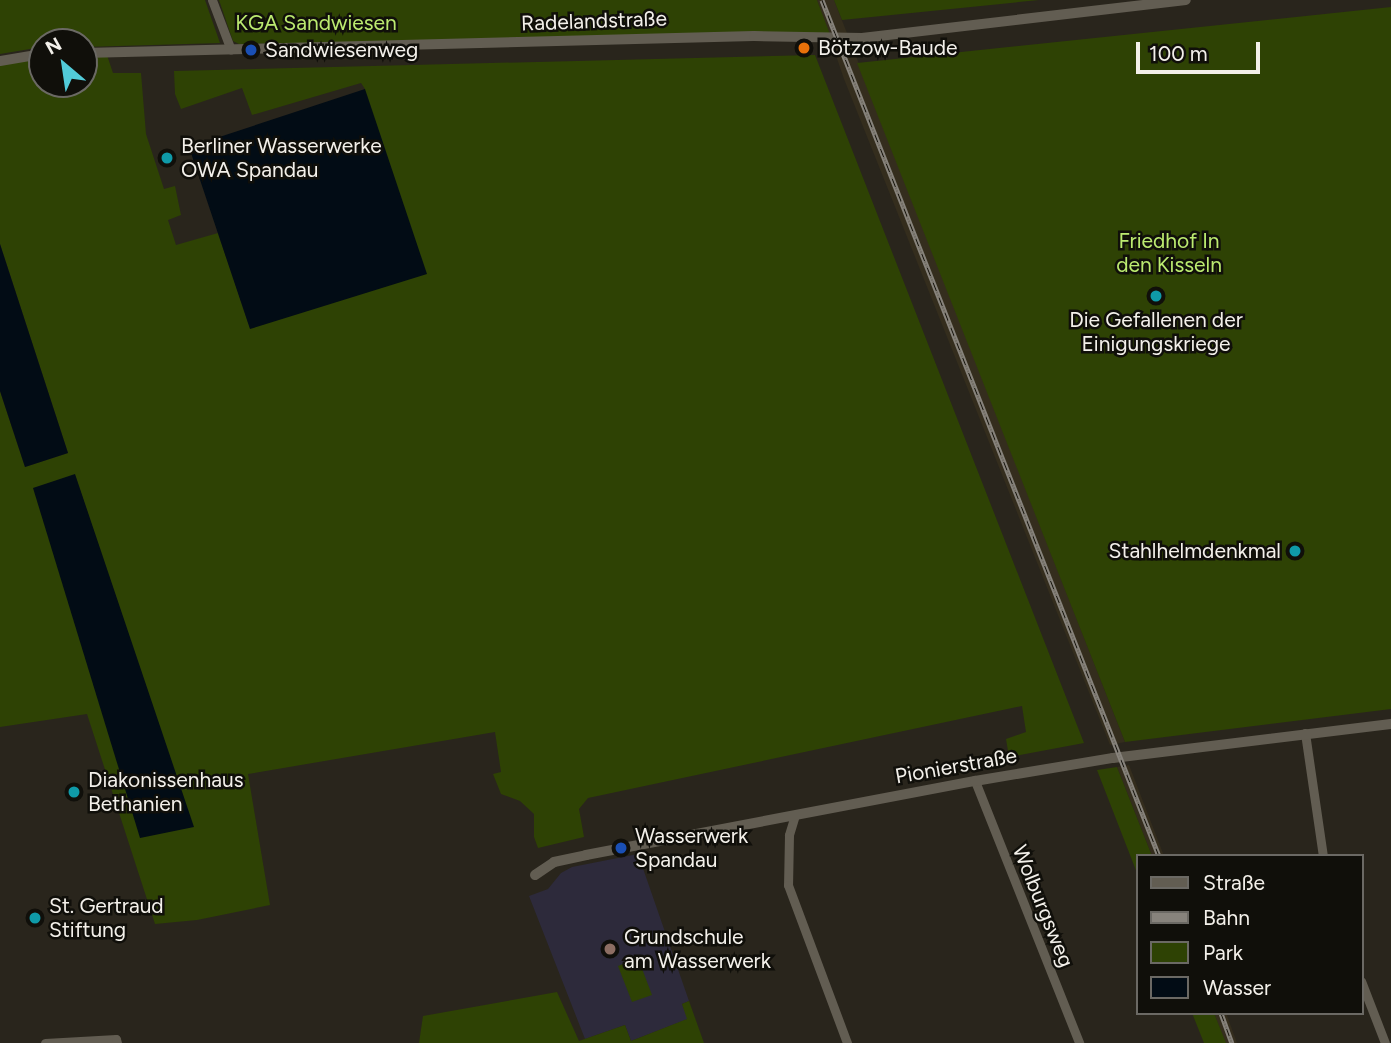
<!DOCTYPE html>
<meta charset="utf-8">
<style>
body{margin:0}
#map{position:relative;width:1391px;height:1043px;overflow:hidden;background:#29251c;font-family:Figtree,sans-serif}
div>[style]{position:absolute}
.built>*{inset:0;background:#342d1d}
.education>*{inset:0;background:#2d2a3b}
.green>*{inset:0;background:#2e4204}
.water>*{inset:0;background:#020c15}
.minor>*{height:9px;margin:-4.5px;padding:0 4.5px;transform-origin:4.5px;border-radius:4.5px;background:#625d52}
.tertiary>*{height:10px;margin:-5px;padding:0 5px;transform-origin:5px;border-radius:5px;background:#625d52}
.rail>*{height:5px;margin-top:-2.5px;transform-origin:0;background:repeating-linear-gradient(90deg,#100f0a 0 8px,#87837c 0 16px);box-sizing:border-box;border-block:2px solid #87837c}
.dots>*{width:19px;height:19px;translate:-50% -50%;box-sizing:border-box;border:4px solid #100f0a;border-radius:50%}
span{translate:-50% -50%;white-space:nowrap;text-align:center;line-height:1.15;-webkit-text-stroke:5px #100f0a;paint-order:stroke}
.street-label{font-size:21px;color:#f3f0ea}
.park-label{font-size:21px;color:#bceb70}
.poi-label{font-size:21px;color:#f3f0ea}
.left{translate:0 -50%;text-align:left}
.right{translate:-100% -50%;text-align:right}
.legend{position:absolute;left:1136px;top:854px;width:228px;height:161px;box-sizing:border-box;background:#100f0a;border:2px solid #6b6964;margin:0;padding:9px 12px;list-style:none;font-size:21px;color:#f3f0ea}
.legend li{display:flex;align-items:center;gap:14px;height:35px}
.legend b{width:35px;border:2px solid #6b6964}
.north{position:absolute;left:28px;top:28px;width:70px;height:70px;box-sizing:border-box;background:#100f0a;border:2px solid #6b6964;border-radius:50%;rotate:331deg;font-size:19px;font-weight:700;line-height:28px;text-align:center;color:#f3f0ea}
.north::after{content:'';display:block;margin:auto;width:24px;height:32px;background:#52cbd9;clip-path:polygon(50% 0,100% 100%,50% 72%,0 100%)}
.scale{position:absolute;left:1136px;top:42px;width:124px;height:32px;box-sizing:border-box;border:4px solid #f3f0ea;border-top:0;padding-left:9px;font-size:21px;line-height:24px;white-space:nowrap;color:#f3f0ea;-webkit-text-stroke:5px #100f0a;paint-order:stroke}
</style>
<div id="map">
<div class="built">
<div style="clip-path:polygon(817px 0,834px 0,1125px 742px,1110px 745px,844px 79px)"></div>
<div style="clip-path:polygon(1129px 765px,1164px 856px,1152px 856px,1117px 767px)"></div>
<div style="clip-path:polygon(1214px 1013px,1226px 1013px,1237px 1043px,1225px 1043px)"></div>
</div>
<div class="education">
<div style="clip-path:polygon(638px 854px,689px 1001px,682px 1004px,688px 1019px,631px 1041px,625px 1025px,585px 1039px,529px 896px,548px 889px,561px 873px,572px 867px)"></div>
</div>
<div class="green">
<div style="clip-path:polygon(0 0,205px 0,220px 43px,84px 47px,84px 42px,42px 42px,42px 47px,0 54px)"></div>
<div style="clip-path:polygon(219px 0,817px 0,831px 37px,239px 44px,233px 41px)"></div>
<div style="clip-path:polygon(834px 0,1039px 0,842px 20px)"></div>
<div style="clip-path:polygon(1391px 7px,1391px 709px,1125px 742px,857px 63px)"></div>
<div style="clip-path:polygon(evenodd,107px 55px,113px 73px,141px 73px,146px 134px,164px 189px,175px 186px,181px 215px,168px 220px,176px 245px,218px 233px,250px 328px,365px 89px,361px 83px,252px 115px,242px 88px,181px 109px,175px 94px,174px 71px,815px 55px,1084px 743px,1009px 757px,1006px 739px,1026px 732px,1022px 706px,588px 798px,579px 809px,584px 837px,538px 848px,534px 837px,534px 814px,520px 801px,501px 794px,493px 774px,501px 772px,495px 732px,248px 774px,270px 905px,197px 920px,155px 924px,87px 714px,0 727px,0 391px,25px 467px,68px 453px,0 244px,0 64px,42px 57px,42px 84px,84px 84px,84px 56px,107px 55px,75px 475px,193px 826px,193px 827px,34px 488px,75px 475px)"></div>
<div style="clip-path:polygon(1117px 767px,1152px 856px,1137px 856px,1137px 873px,1097px 770px)"></div>
<div style="clip-path:polygon(638px 958px,652px 995px,632px 1002px,618px 966px)"></div>
<div style="clip-path:polygon(557px 992px,579px 1041px,625px 1025px,631px 1041px,687px 1019px,682px 1004px,689px 1001px,704px 1043px,419px 1043px,423px 1016px)"></div>
<div style="clip-path:polygon(1192px 1013px,1214px 1013px,1226px 1043px,1204px 1043px)"></div>
</div>
<div class="water">
<div style="clip-path:polygon(365px 89px,427px 274px,250px 329px,189px 147px)"></div>
<div style="clip-path:polygon(0 244px,68px 453px,25px 467px,0 391px)"></div>
<div style="clip-path:polygon(75px 474px,194px 827px,140px 838px,33px 488px)"></div>
</div>
<div class="minor">
<div style="left:212px;top:0;width:53px;rotate:69.2deg"></div>
<div style="left:1305px;top:733px;width:124px;rotate:81.7deg"></div>
<div style="left:975px;top:781px;width:282px;rotate:68.3deg"></div>
<div style="left:795px;top:815px;width:21px;rotate:107deg"></div>
<div style="left:789px;top:835px;width:50px;rotate:91.1deg"></div>
<div style="left:788px;top:885px;width:169px;rotate:69.5deg"></div>
<div style="left:1361px;top:981px;width:66px;rotate:68.8deg"></div>
<div style="left:45px;top:1043px;width:71px;rotate:-3.2deg"></div>
<div style="left:116px;top:1039px;width:4px;rotate:76deg"></div>
</div>
<div class="tertiary">
<div style="left:84px;top:53px;width:670px;rotate:-1.45deg"></div>
<div style="left:754px;top:36px;width:108px;rotate:1.1deg"></div>
<div style="left:862px;top:38px;width:326px;rotate:-6.7deg"></div>
<div style="left:0;top:61px;width:43px;rotate:-9.5deg"></div>
<div style="left:535px;top:875px;width:23px;rotate:-34deg"></div>
<div style="left:554px;top:862px;width:33px;rotate:-12deg"></div>
<div style="left:586px;top:855px;width:396px;rotate:-10.8deg"></div>
<div style="left:975px;top:781px;width:140px;rotate:-9.5deg"></div>
<div style="left:1113px;top:758px;width:280px;rotate:-7deg"></div>
</div>
<div class="rail">
<div style="left:822px;top:0;width:920px;rotate:68.51deg"></div>
<div style="left:1221px;top:1013px;width:32px;rotate:70deg"></div>
</div>
<div class="dots">
<div style="left:804px;top:48px;background:#e8710a"></div>
<div style="left:251px;top:50px;background:#1a4fb4"></div>
<div style="left:167px;top:158px;background:#0f9aa8"></div>
<div style="left:1156px;top:296px;background:#0f9aa8"></div>
<div style="left:1295px;top:551px;background:#0f9aa8"></div>
<div style="left:74px;top:792px;background:#0f9aa8"></div>
<div style="left:621px;top:848px;background:#1a4fb4"></div>
<div style="left:35px;top:918px;background:#0f9aa8"></div>
<div style="left:610px;top:949px;background:#8d6e63"></div>
</div>
<div class="street-label">
<span style="left:594px;top:21px;rotate:-2deg">Radelandstraße</span>
<span style="left:956px;top:766px;rotate:-10deg">Pionierstraße</span>
<span style="left:1043px;top:906px;rotate:68deg">Wolburgsweg</span>
</div>
<div class="park-label">
<span style="left:316px;top:23px">KGA Sandwiesen</span>
<span style="left:1169px;top:253px">Friedhof In<br>den Kisseln</span>
</div>
<div class="poi-label">
<span class="left" style="left:818px;top:48px">Bötzow-Baude</span>
<span class="left" style="left:265px;top:50px">Sandwiesenweg</span>
<span class="left" style="left:181px;top:158px">Berliner Wasserwerke<br>OWA Spandau</span>
<span style="left:1156px;top:332px">Die Gefallenen der<br>Einigungskriege</span>
<span class="right" style="left:1281px;top:551px">Stahlhelmdenkmal</span>
<span class="left" style="left:88px;top:792px">Diakonissenhaus<br>Bethanien</span>
<span class="left" style="left:635px;top:848px">Wasserwerk<br>Spandau</span>
<span class="left" style="left:49px;top:918px">St. Gertraud<br>Stiftung</span>
<span class="left" style="left:624px;top:949px">Grundschule<br>am Wasserwerk</span>
</div>
<ul class="legend">
<li><b style="height:9px;background:#625d52"></b>Straße</li>
<li><b style="height:9px;background:#87837c"></b>Bahn</li>
<li><b style="height:19px;background:#2e4204"></b>Park</li>
<li><b style="height:19px;background:#020c15"></b>Wasser</li>
</ul>
<div class="north">N</div>
<div class="scale">100 m</div>
</div>
